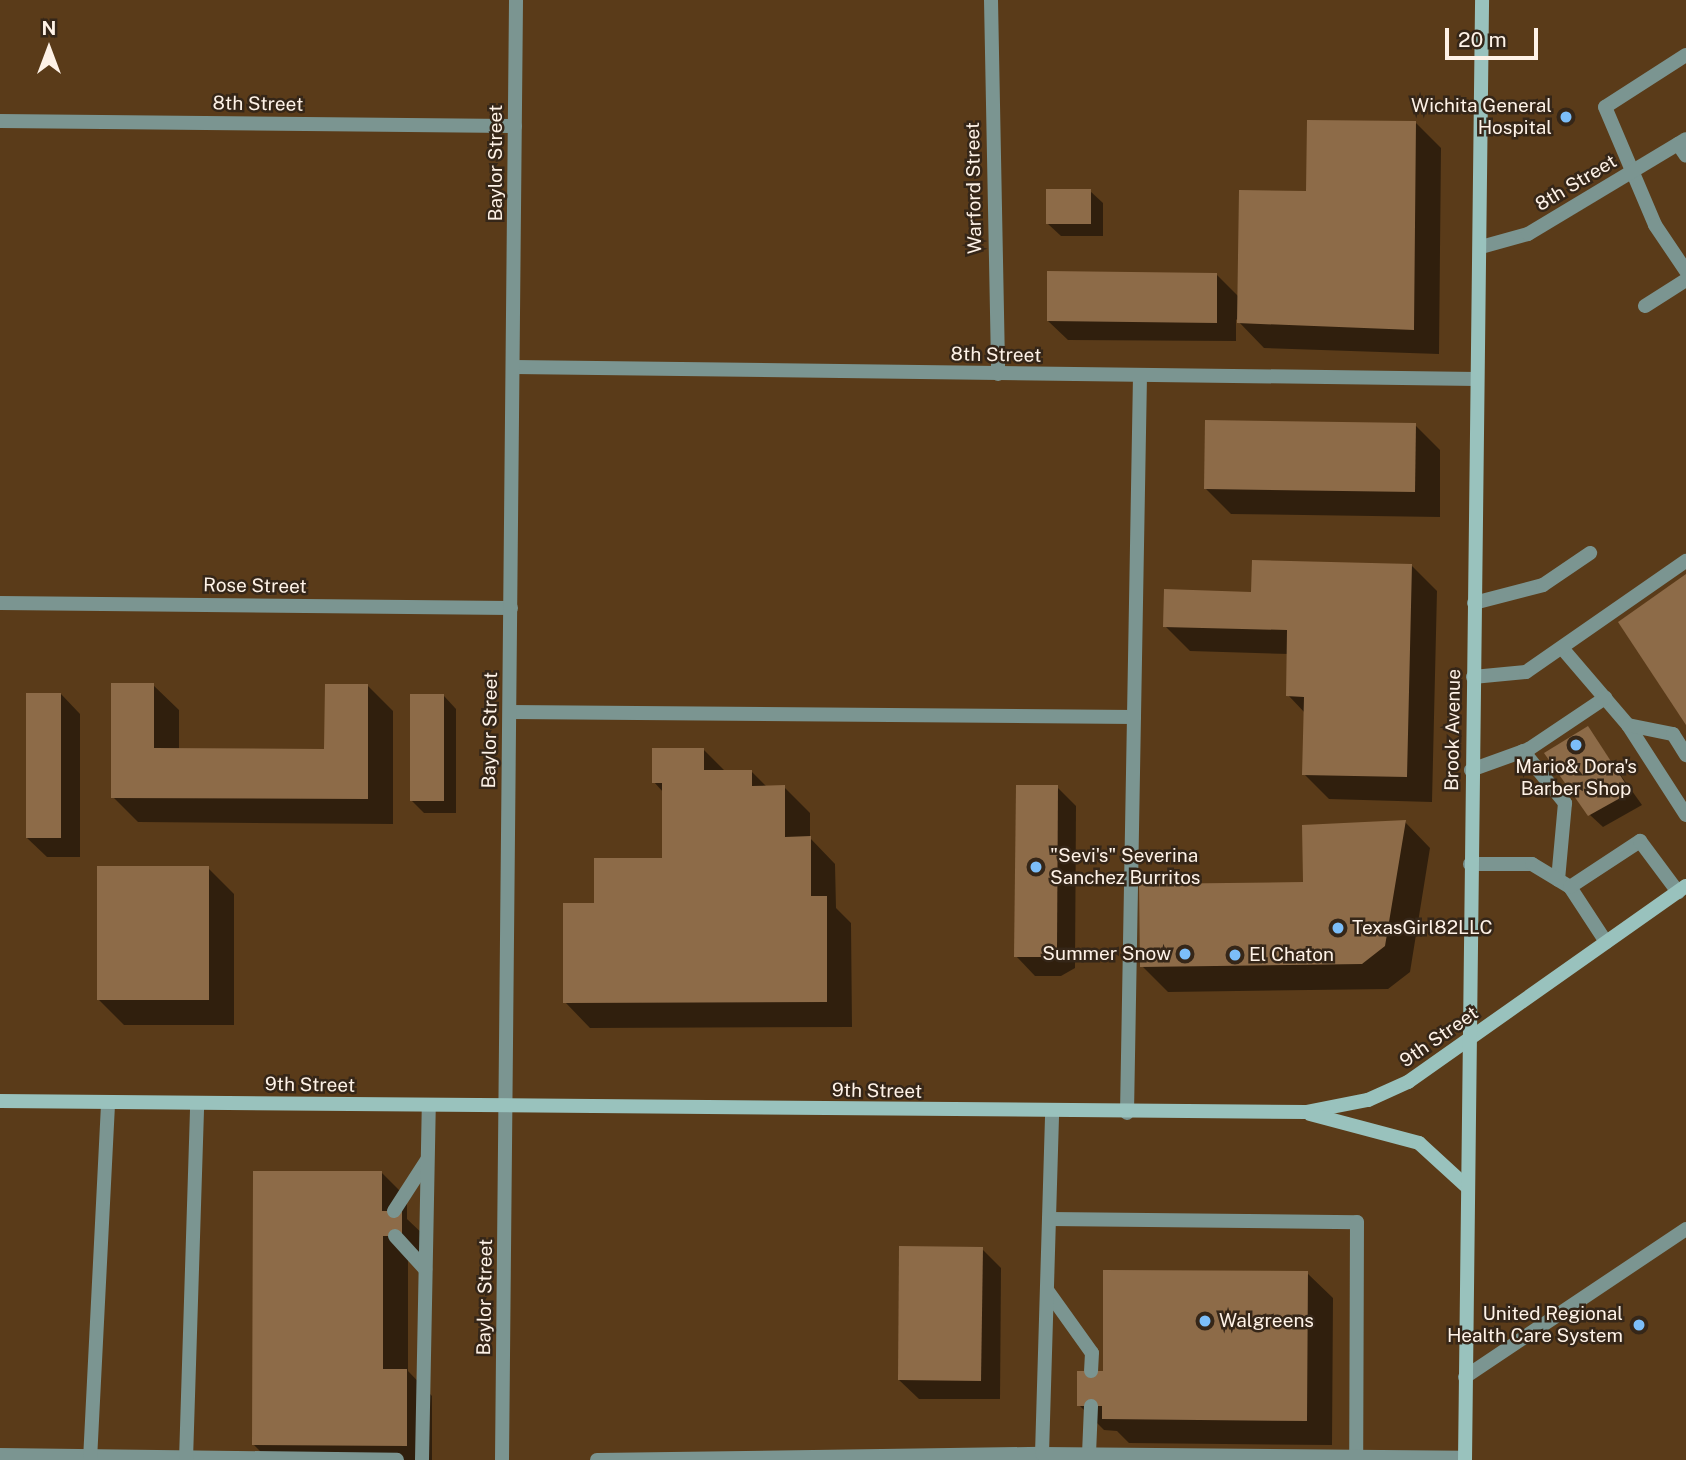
<!DOCTYPE html>
<style>
body{margin:0}
#map{position:relative;width:1686px;height:1460px;overflow:hidden;background:#5a3b19;font-family:"Public Sans",sans-serif}
div>[style]{position:absolute}
.shadow>*{inset:0;background:#0007}
.building>*{inset:0;background:#8d6b48}
.lane>*{height:14px;margin:-7px;padding:0 7px;transform-origin:7px;border-radius:7px;background:#7b9591}
.street>*{height:14px;margin:-7px;padding:0 7px;transform-origin:7px;border-radius:7px;background:#7b9591}
.secondary>*{height:14px;margin:-7px;padding:0 7px;transform-origin:7px;border-radius:7px;background:#99c2bd}
.dots>*{width:19px;height:19px;translate:-50% -50%;box-sizing:border-box;border:4px solid #352618;border-radius:50%}
span{translate:-50% -50%;white-space:nowrap;text-align:center;line-height:1.15;-webkit-text-stroke:5px #352618;paint-order:stroke}
.street-label{font-size:19px;color:#fef2e7}
.poi-label{font-size:19px;color:#fef2e7}
.right{translate:-100% -50%;text-align:right}
.left{translate:0 -50%;text-align:left}
.north{position:absolute;left:14px;top:14px;width:70px;height:70px;-webkit-text-stroke:5px #352618;paint-order:stroke;rotate:0deg;font-size:19px;font-weight:700;line-height:28px;text-align:center;color:#fef2e7}
.north::after{content:'';display:block;margin:auto;width:24px;height:32px;background:#fef2e7;clip-path:polygon(50% 0,100% 100%,50% 72%,0 100%)}
.scale{position:absolute;left:1445px;top:28px;width:93px;height:32px;box-sizing:border-box;border:4px solid #fef2e7;border-top:0;padding-left:9px;font-size:21px;line-height:24px;white-space:nowrap;color:#fef2e7;-webkit-text-stroke:5px #352618;paint-order:stroke}
</style>
<div id="map">
<div class="shadow">
<div style="clip-path:polygon(1416px 123px,1441px 148px,1439px 354px,1264px 348px,1236px 319px,1236px 341px,1068px 340px,1048px 321px,1217px 275px,1239px 297px,1308px 193px)"></div>
<div style="clip-path:polygon(1090px 191px,1103px 203px,1103px 236px,1061px 236px,1048px 224px)"></div>
<div style="clip-path:polygon(1415px 425px,1440px 450px,1440px 517px,1231px 514px,1206px 489px)"></div>
<div style="clip-path:polygon(1411px 565px,1437px 591px,1432px 802px,1329px 799px,1304px 774px,1305px 713px,1288px 695px,1289px 654px,1190px 651px,1165px 626px,1253px 593px)"></div>
<div style="clip-path:polygon(153px 685px,179px 710px,179px 750px,326px 751px,368px 686px,393px 711px,393px 824px,138px 822px,113px 797px)"></div>
<div style="clip-path:polygon(61px 694px,80px 714px,80px 857px,47px 857px,27px 838px)"></div>
<div style="clip-path:polygon(444px 696px,456px 709px,456px 813px,424px 813px,411px 800px)"></div>
<div style="clip-path:polygon(1587px 728px,1642px 805px,1603px 827px,1590px 815px)"></div>
<div style="clip-path:polygon(703px 749px,726px 772px,752px 772px,767px 787px,784px 787px,810px 813px,810px 838px,835px 864px,836px 908px,851px 923px,852px 1027px,590px 1028px,565px 1002px,595px 905px,663px 860px,663px 792px,654px 782px)"></div>
<div style="clip-path:polygon(1057px 787px,1076px 806px,1075px 968px,1061px 976px,1035px 976px,1016px 956px)"></div>
<div style="clip-path:polygon(1405px 822px,1430px 848px,1410px 972px,1388px 989px,1168px 992px,1142px 966px,1305px 884px)"></div>
<div style="clip-path:polygon(208px 868px,234px 894px,234px 1025px,124px 1025px,99px 1000px)"></div>
<div style="clip-path:polygon(382px 1173px,407px 1198px,407px 1219px,427px 1238px,427px 1260px,408px 1260px,408px 1371px,432px 1396px,432px 1460px,269px 1460px,254px 1445px)"></div>
<div style="clip-path:polygon(982px 1249px,1001px 1268px,1000px 1399px,919px 1399px,899px 1380px)"></div>
<div style="clip-path:polygon(1307px 1273px,1333px 1298px,1332px 1445px,1129px 1443px,1117px 1431px,1104px 1430px,1079px 1405px,1104px 1373px)"></div>
</div>
<div class="building">
<div style="clip-path:polygon(1307px 120px,1416px 121px,1414px 330px,1237px 323px,1239px 190px,1306px 191px)"></div>
<div style="clip-path:polygon(1046px 189px,1091px 189px,1091px 224px,1046px 224px)"></div>
<div style="clip-path:polygon(1047px 271px,1217px 273px,1217px 323px,1047px 321px)"></div>
<div style="clip-path:polygon(1205px 420px,1416px 423px,1415px 492px,1204px 489px)"></div>
<div style="clip-path:polygon(1252px 560px,1412px 564px,1407px 777px,1302px 775px,1304px 697px,1286px 696px,1287px 630px,1163px 627px,1164px 589px,1251px 592px)"></div>
<div style="clip-path:polygon(1686px 574px,1686px 725px,1618px 622px)"></div>
<div style="clip-path:polygon(111px 683px,154px 683px,154px 748px,324px 749px,325px 684px,368px 684px,368px 799px,111px 798px)"></div>
<div style="clip-path:polygon(26px 693px,61px 693px,61px 838px,26px 838px)"></div>
<div style="clip-path:polygon(410px 694px,444px 694px,444px 801px,410px 801px)"></div>
<div style="clip-path:polygon(1588px 726px,1631px 792px,1588px 816px,1544px 753px)"></div>
<div style="clip-path:polygon(652px 748px,704px 748px,704px 770px,752px 770px,752px 786px,785px 785px,785px 837px,811px 836px,811px 896px,827px 896px,827px 1002px,563px 1003px,563px 903px,594px 903px,594px 858px,662px 858px,662px 783px,652px 783px)"></div>
<div style="clip-path:polygon(1016px 785px,1058px 785px,1057px 948px,1041px 957px,1014px 957px)"></div>
<div style="clip-path:polygon(1406px 820px,1385px 946px,1362px 964px,1140px 967px,1139px 884px,1303px 882px,1302px 825px)"></div>
<div style="clip-path:polygon(97px 866px,209px 866px,209px 1000px,97px 1000px)"></div>
<div style="clip-path:polygon(253px 1171px,382px 1171px,382px 1211px,402px 1211px,402px 1236px,383px 1236px,383px 1369px,407px 1369px,407px 1446px,252px 1445px)"></div>
<div style="clip-path:polygon(899px 1246px,983px 1247px,981px 1381px,898px 1380px)"></div>
<div style="clip-path:polygon(1103px 1270px,1308px 1271px,1307px 1421px,1102px 1419px,1102px 1406px,1077px 1406px,1077px 1371px,1103px 1371px)"></div>
</div>
<div class="lane">
<div style="left:1686px;top:55px;width:96px;rotate:147.3deg"></div>
<div style="left:1605px;top:107px;width:128px;rotate:67deg"></div>
<div style="left:1655px;top:225px;width:55px;rotate:56deg"></div>
<div style="left:1678px;top:144px;width:14px;rotate:56deg"></div>
<div style="left:1645px;top:306px;width:49px;rotate:-32.4deg"></div>
<div style="left:1474px;top:603px;width:71px;rotate:-14.6deg"></div>
<div style="left:1543px;top:585px;width:57px;rotate:-34.2deg"></div>
<div style="left:1562px;top:648px;width:101px;rotate:49.4deg"></div>
<div style="left:1628px;top:725px;width:107px;rotate:57.2deg"></div>
<div style="left:1473px;top:677px;width:53px;rotate:-5.4deg"></div>
<div style="left:1526px;top:672px;width:195px;rotate:-34.8deg"></div>
<div style="left:510px;top:712px;width:624px;rotate:0.46deg"></div>
<div style="left:1628px;top:725px;width:46px;rotate:11.3deg"></div>
<div style="left:1673px;top:734px;width:25px;rotate:58deg"></div>
<div style="left:1523px;top:751px;width:67px;rotate:51.1deg"></div>
<div style="left:1565px;top:803px;width:77px;rotate:95.2deg"></div>
<div style="left:1471px;top:770px;width:62px;rotate:-19.9deg"></div>
<div style="left:1529px;top:749px;width:92px;rotate:-33.9deg"></div>
<div style="left:1470px;top:864px;width:62px"></div>
<div style="left:1532px;top:864px;width:44px;rotate:31.2deg"></div>
<div style="left:1570px;top:887px;width:66px;rotate:56.8deg"></div>
<div style="left:1570px;top:887px;width:84px;rotate:-33.3deg"></div>
<div style="left:1640px;top:841px;width:64px;rotate:53.3deg"></div>
<div style="left:1127px;top:1113px;width:738px;rotate:-88.99deg"></div>
<div style="left:394px;top:1211px;width:61px;rotate:-57.1deg"></div>
<div style="left:1049px;top:1219px;width:308px;rotate:0.6deg"></div>
<div style="left:1357px;top:1222px;width:236px;rotate:90.2deg"></div>
<div style="left:395px;top:1236px;width:45px;rotate:47.7deg"></div>
<div style="left:1047px;top:1290px;width:77px;rotate:54.5deg"></div>
<div style="left:1092px;top:1353px;width:18px;rotate:93deg"></div>
<div style="left:1465px;top:1377px;width:266px;rotate:-33.8deg"></div>
<div style="left:1042px;top:1454px;width:342px;rotate:-88.3deg"></div>
<div style="left:1089px;top:1454px;width:48px;rotate:-87.6deg"></div>
<div style="left:0;top:1455px;width:397px;rotate:0.7deg"></div>
<div style="left:90px;top:1460px;width:358px;rotate:-87.1deg"></div>
<div style="left:186px;top:1460px;width:357px;rotate:-88.2deg"></div>
<div style="left:422px;top:1460px;width:354px;rotate:-88.9deg"></div>
<div style="left:597px;top:1460px;width:445px;rotate:-0.8deg"></div>
<div style="left:1042px;top:1454px;width:423px;rotate:0.5deg"></div>
</div>
<div class="street">
<div style="left:991px;top:0;width:374px;rotate:88.9deg"></div>
<div style="left:0;top:121px;width:515px;rotate:0.56deg"></div>
<div style="left:1481px;top:247px;width:49px;rotate:-15.5deg"></div>
<div style="left:1528px;top:234px;width:184px;rotate:-31deg"></div>
<div style="left:514px;top:367px;width:963px;rotate:0.71deg"></div>
<div style="left:0;top:603px;width:511px;rotate:0.56deg"></div>
<div style="left:502px;top:1460px;width:1460px;rotate:-89.45deg"></div>
</div>
<div class="secondary">
<div style="left:0;top:1101px;width:1306px;rotate:0.48deg"></div>
<div style="left:1306px;top:1112px;width:63px;rotate:-11deg"></div>
<div style="left:1368px;top:1100px;width:44px;rotate:-24.2deg"></div>
<div style="left:1408px;top:1082px;width:340px;rotate:-35.2deg"></div>
<div style="left:1310px;top:1114px;width:113px;rotate:14.9deg"></div>
<div style="left:1419px;top:1143px;width:65px;rotate:42.5deg"></div>
<div style="left:1465px;top:1460px;width:1460px;rotate:-89.33deg"></div>
</div>
<div class="dots">
<div style="left:1566px;top:117px;background:#7cbef9"></div>
<div style="left:1576px;top:745px;background:#7cbef9"></div>
<div style="left:1036px;top:867px;background:#7cbef9"></div>
<div style="left:1338px;top:928px;background:#7cbef9"></div>
<div style="left:1185px;top:954px;background:#7cbef9"></div>
<div style="left:1235px;top:955px;background:#7cbef9"></div>
<div style="left:1205px;top:1321px;background:#7cbef9"></div>
<div style="left:1639px;top:1325px;background:#7cbef9"></div>
</div>
<div class="street-label">
<span style="left:258px;top:104px;rotate:1deg">8th Street</span>
<span style="left:496px;top:163px;rotate:-90deg">Baylor Street</span>
<span style="left:1576px;top:183px;rotate:-31deg">8th Street</span>
<span style="left:974px;top:188px;rotate:-91deg">Warford Street</span>
<span style="left:996px;top:355px;rotate:1deg">8th Street</span>
<span style="left:255px;top:586px;rotate:1deg">Rose Street</span>
<span style="left:490px;top:730px;rotate:-89deg">Baylor Street</span>
<span style="left:1453px;top:730px;rotate:-89deg">Brook Avenue</span>
<span style="left:1439px;top:1037px;rotate:-35deg">9th Street</span>
<span style="left:310px;top:1085px;rotate:1deg">9th Street</span>
<span style="left:877px;top:1091px;rotate:1deg">9th Street</span>
<span style="left:485px;top:1297px;rotate:-89deg">Baylor Street</span>
</div>
<div class="poi-label">
<span class="right" style="left:1552px;top:117px">Wichita General<br>Hospital</span>
<span style="left:1576px;top:778px">Mario&amp; Dora's<br>Barber Shop</span>
<span class="left" style="left:1050px;top:867px">"Sevi's" Severina<br>Sanchez Burritos</span>
<span class="left" style="left:1352px;top:928px">TexasGirl82LLC</span>
<span class="right" style="left:1171px;top:954px">Summer Snow</span>
<span class="left" style="left:1249px;top:955px">El Chaton</span>
<span class="right" style="left:1623px;top:1325px">United Regional<br>Health Care System</span>
<span class="left" style="left:1219px;top:1321px">Walgreens</span>
</div>
<div class="north">N</div>
<div class="scale">20 m</div>
</div>
